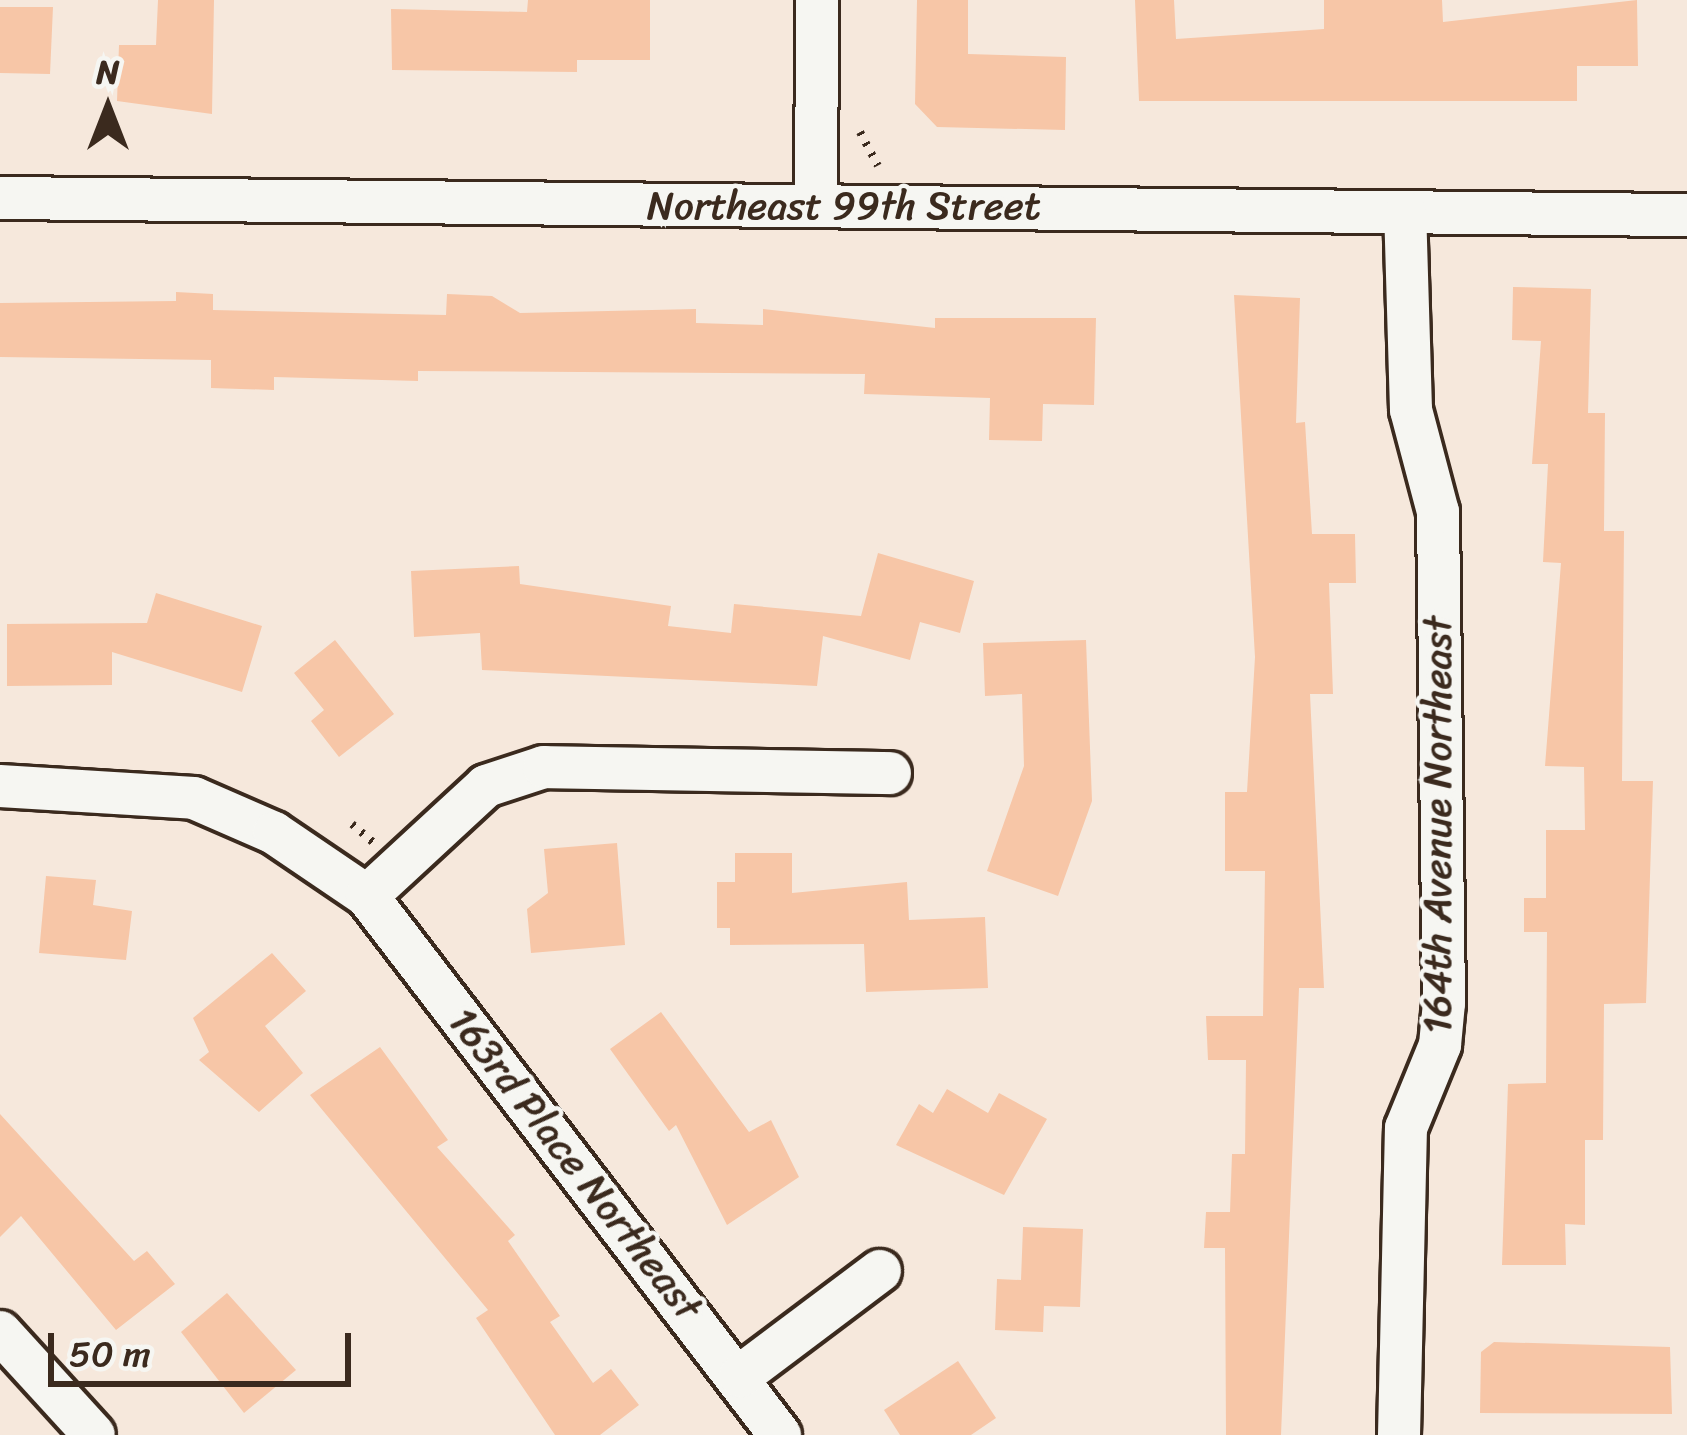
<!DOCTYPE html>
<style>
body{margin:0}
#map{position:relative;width:1687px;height:1435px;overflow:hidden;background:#f6e8dc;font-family:Sriracha,sans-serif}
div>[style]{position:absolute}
.building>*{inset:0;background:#f7c6a7}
.path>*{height:8px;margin-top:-4px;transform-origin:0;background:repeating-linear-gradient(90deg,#3b2a1e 0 3px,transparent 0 12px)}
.roads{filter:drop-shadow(3px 0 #3b2a1e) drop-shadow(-3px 0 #3b2a1e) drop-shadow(0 3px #3b2a1e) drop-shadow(0 -3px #3b2a1e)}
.minor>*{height:42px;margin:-21px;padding:0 21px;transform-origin:21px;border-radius:21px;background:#f6f6f2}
span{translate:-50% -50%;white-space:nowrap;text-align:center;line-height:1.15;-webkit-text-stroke:9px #f6f6f2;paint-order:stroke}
.street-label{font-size:39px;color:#3b2a1e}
.north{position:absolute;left:48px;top:48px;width:120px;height:120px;-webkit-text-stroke:9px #f6f6f2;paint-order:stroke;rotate:0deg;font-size:33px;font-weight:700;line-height:48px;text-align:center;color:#3b2a1e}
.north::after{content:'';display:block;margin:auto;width:42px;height:54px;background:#3b2a1e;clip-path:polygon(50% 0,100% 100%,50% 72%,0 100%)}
.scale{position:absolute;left:48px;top:1333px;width:303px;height:54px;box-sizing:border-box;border:6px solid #3b2a1e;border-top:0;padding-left:15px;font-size:36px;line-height:42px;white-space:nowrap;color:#3b2a1e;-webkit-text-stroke:9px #f6f6f2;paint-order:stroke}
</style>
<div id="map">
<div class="building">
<div style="clip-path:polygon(158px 0,214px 0,212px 114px,117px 101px,119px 45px,156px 45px)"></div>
<div style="clip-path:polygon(528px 0,650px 0,650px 60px,577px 60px,577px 72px,392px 70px,391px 9px,527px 12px)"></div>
<div style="clip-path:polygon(917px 0,968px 0,968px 54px,1066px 57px,1065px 130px,937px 127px,915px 104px)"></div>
<div style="clip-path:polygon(1135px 0,1174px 0,1176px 39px,1324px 29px,1324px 0,1442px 0,1443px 22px,1637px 0,1638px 66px,1577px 66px,1577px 101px,1139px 101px)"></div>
<div style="clip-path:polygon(0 7px,53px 7px,50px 74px,0 73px)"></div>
<div style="clip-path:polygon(1513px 287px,1591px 289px,1588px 413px,1605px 413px,1604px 531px,1624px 531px,1622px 781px,1653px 781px,1646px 1003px,1604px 1004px,1603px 1140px,1585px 1140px,1585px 1225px,1565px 1224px,1566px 1265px,1502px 1265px,1508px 1084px,1546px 1083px,1547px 932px,1524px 932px,1524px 898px,1546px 898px,1546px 830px,1585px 830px,1584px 767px,1545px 766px,1561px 563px,1543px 562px,1548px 464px,1532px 464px,1541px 341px,1512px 340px)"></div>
<div style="clip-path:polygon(176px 292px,213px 294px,213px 310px,446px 315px,447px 294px,492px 296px,520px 313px,696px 309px,696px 323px,763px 325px,763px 309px,935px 328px,935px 318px,1096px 318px,1094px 405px,1043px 404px,1042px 441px,989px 440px,990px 398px,864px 394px,865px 374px,418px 371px,418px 381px,274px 377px,274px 390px,211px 388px,211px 360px,0 357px,0 303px,176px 301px)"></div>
<div style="clip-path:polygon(1234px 295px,1300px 298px,1296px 423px,1305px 422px,1312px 534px,1355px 534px,1356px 583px,1329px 583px,1333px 694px,1310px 694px,1324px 988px,1299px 988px,1281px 1435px,1226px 1435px,1225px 1248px,1204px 1248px,1206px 1212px,1230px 1212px,1232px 1154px,1245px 1154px,1246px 1060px,1208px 1060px,1206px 1016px,1263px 1016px,1265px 871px,1225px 871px,1225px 792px,1247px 792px,1255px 657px)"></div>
<div style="clip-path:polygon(878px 553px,974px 581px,960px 633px,920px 622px,910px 660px,823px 636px,817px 686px,482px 670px,480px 633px,414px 637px,411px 571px,519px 566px,520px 584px,671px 606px,668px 626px,731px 633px,734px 604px,861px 616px)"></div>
<div style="clip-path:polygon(156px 593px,262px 626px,242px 692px,112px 652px,112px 685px,7px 686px,7px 624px,147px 623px)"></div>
<div style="clip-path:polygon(335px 640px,394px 714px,339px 757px,311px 721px,324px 710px,294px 673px)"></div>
<div style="clip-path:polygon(1086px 640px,1092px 801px,1058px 896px,987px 871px,1024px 766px,1022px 694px,985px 696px,983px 643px)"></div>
<div style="clip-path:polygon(617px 843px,625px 945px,531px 953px,527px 909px,548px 893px,544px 849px)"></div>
<div style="clip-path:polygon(735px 853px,792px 853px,792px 893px,907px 882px,909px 920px,985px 917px,988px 988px,866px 992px,864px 944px,730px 945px,730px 928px,717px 928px,717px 882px,735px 882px)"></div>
<div style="clip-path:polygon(46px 876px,96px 880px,93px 905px,132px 911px,126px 960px,39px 953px)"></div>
<div style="clip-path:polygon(272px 953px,306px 991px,265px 1026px,303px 1073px,259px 1112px,199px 1060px,209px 1052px,193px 1018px)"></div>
<div style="clip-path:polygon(661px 1012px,749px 1132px,771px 1120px,799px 1177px,727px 1225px,676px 1125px,669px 1131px,610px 1049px)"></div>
<div style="clip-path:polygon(380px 1047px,448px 1140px,437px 1147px,515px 1235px,508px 1241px,560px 1316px,550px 1322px,593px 1383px,611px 1369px,639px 1405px,600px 1435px,555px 1435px,476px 1318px,488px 1310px,310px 1095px)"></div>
<div style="clip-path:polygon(947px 1089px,988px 1113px,999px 1093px,1047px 1119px,1004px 1195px,896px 1145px,919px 1104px,933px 1113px)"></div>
<div style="clip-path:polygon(0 1114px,134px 1261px,147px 1251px,175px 1284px,116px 1330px,21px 1216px,0 1237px)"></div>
<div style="clip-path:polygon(1023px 1227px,1083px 1229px,1080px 1307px,1044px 1306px,1043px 1332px,995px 1330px,997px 1279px,1021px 1280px)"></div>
<div style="clip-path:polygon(227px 1293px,296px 1370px,244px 1413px,181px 1332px)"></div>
<div style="clip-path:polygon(1494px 1342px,1670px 1347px,1672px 1414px,1480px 1413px,1481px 1352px)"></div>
<div style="clip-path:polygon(958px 1361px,996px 1418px,971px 1435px,900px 1435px,884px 1410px)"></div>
</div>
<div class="path">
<div style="left:860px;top:132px;width:38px;rotate:62deg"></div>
<div style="left:352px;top:824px;width:28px;rotate:41deg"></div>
</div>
<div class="roads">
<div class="minor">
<div style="left:0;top:198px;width:1687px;rotate:0.58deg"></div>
<div style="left:816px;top:206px;width:206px;rotate:-89.7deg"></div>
<div style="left:0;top:786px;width:194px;rotate:3.5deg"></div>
<div style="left:194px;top:798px;width:87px;rotate:23.6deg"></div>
<div style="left:274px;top:833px;width:112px;rotate:34.1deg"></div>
<div style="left:367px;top:896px;width:679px;rotate:52.54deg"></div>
<div style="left:367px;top:896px;width:162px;rotate:-42.7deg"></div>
<div style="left:486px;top:786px;width:61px;rotate:-18.1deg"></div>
<div style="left:544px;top:767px;width:346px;rotate:1deg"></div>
<div style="left:0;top:1332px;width:139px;rotate:47.6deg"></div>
<div style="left:740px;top:1376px;width:175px;rotate:-36.9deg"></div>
<div style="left:1399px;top:1435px;width:307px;rotate:-88.7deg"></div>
<div style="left:1406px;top:1128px;width:90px;rotate:-67.7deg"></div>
<div style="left:1440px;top:1045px;width:42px;rotate:-84.6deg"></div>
<div style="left:1444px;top:1003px;width:491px;rotate:-90.7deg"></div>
<div style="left:1438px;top:512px;width:106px;rotate:-104.8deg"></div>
<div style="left:1411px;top:410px;width:197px;rotate:-91.7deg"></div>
</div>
</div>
<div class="street-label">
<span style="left:844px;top:206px">Northeast 99th Street</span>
<span style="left:1438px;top:825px;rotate:-90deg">164th Avenue Northeast</span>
<span style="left:575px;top:1164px;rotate:52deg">163rd Place Northeast</span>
</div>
<div class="north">N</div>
<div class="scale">50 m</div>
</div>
